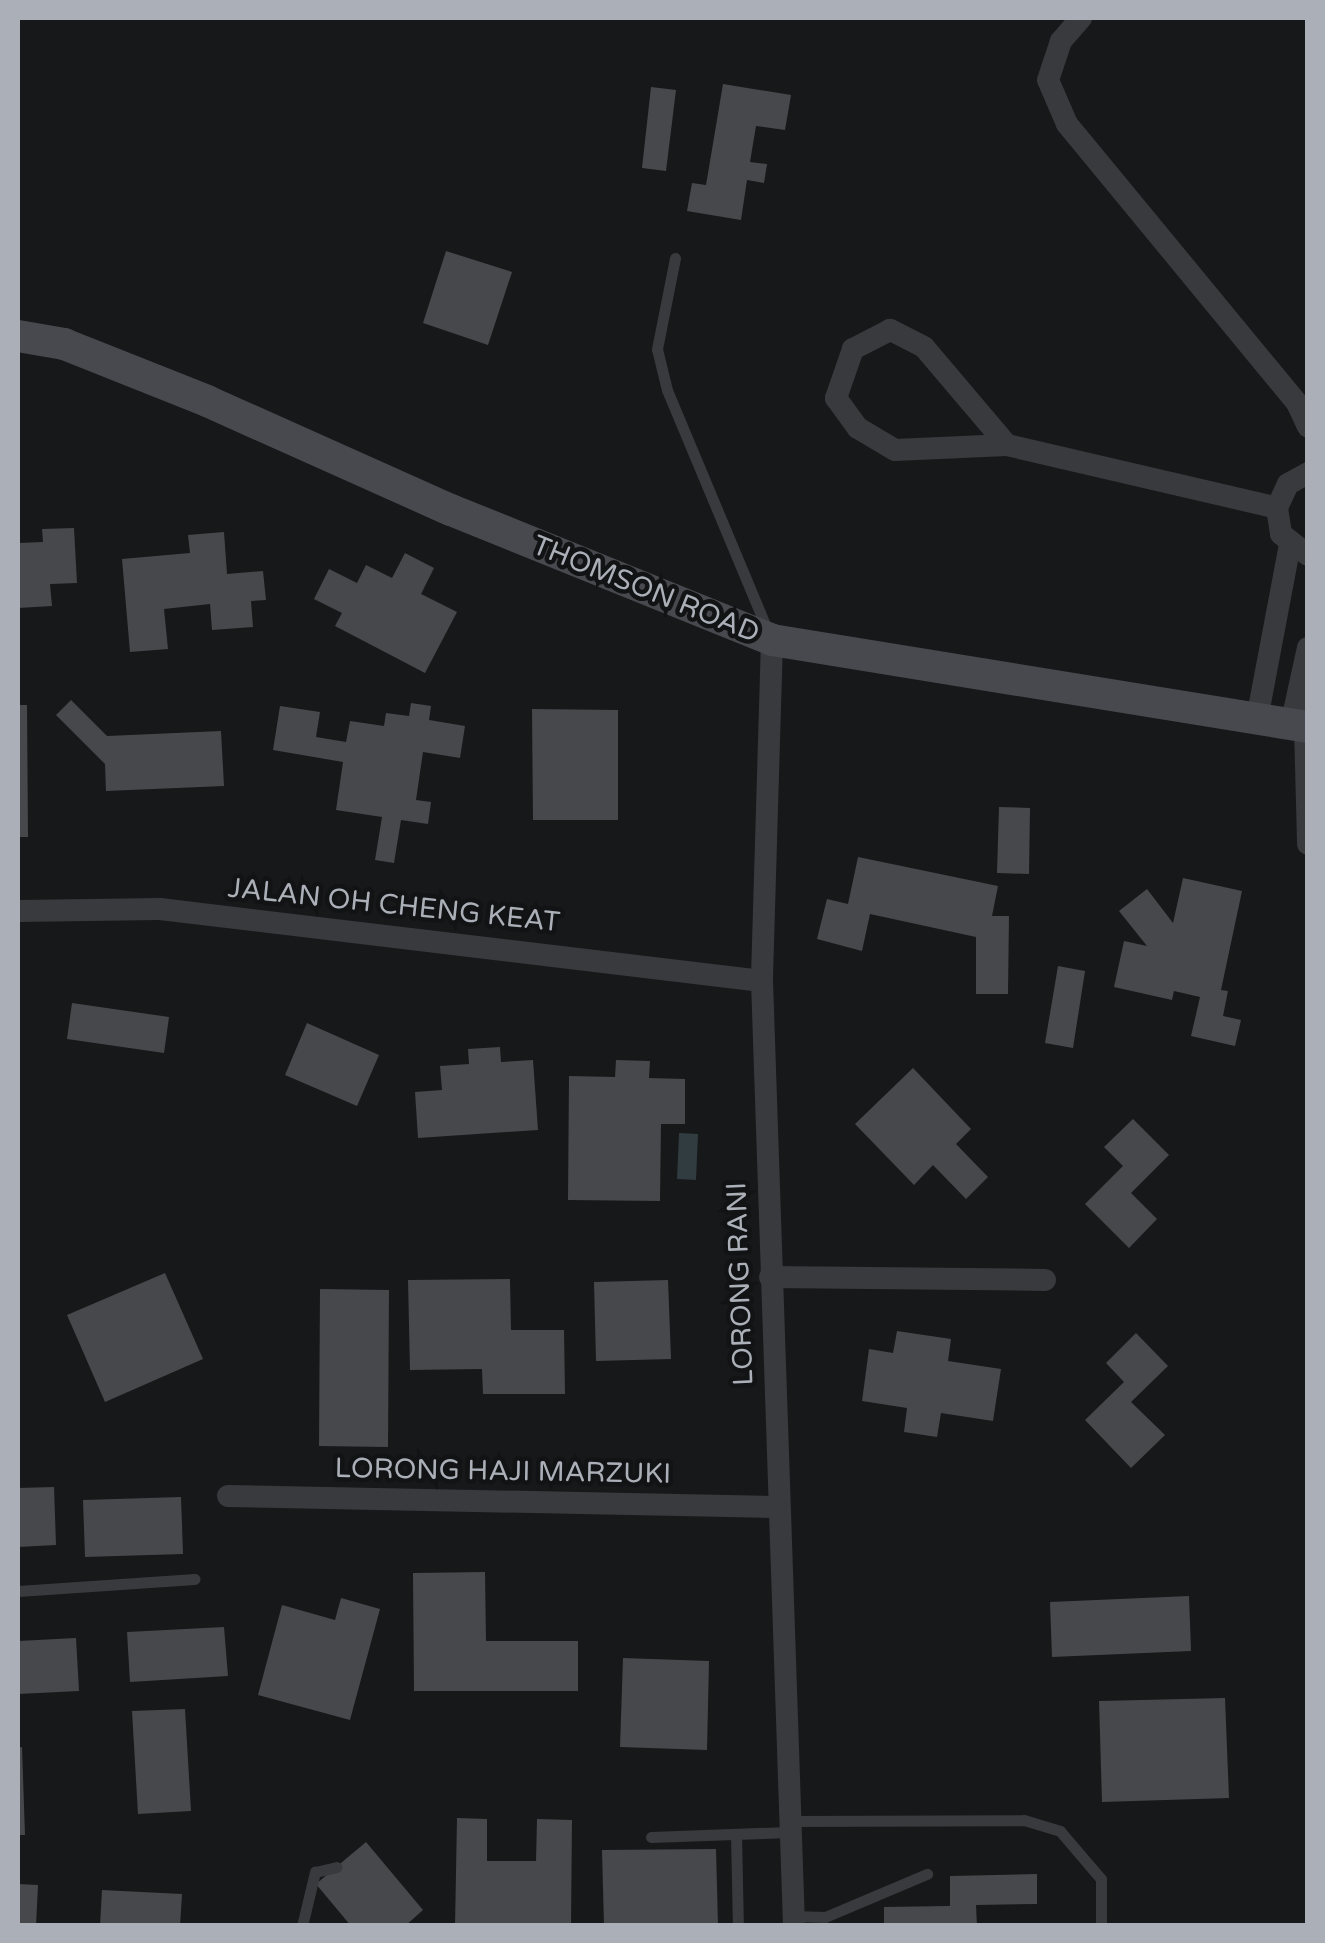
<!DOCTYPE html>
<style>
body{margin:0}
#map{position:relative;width:1325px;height:1943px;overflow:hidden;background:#171819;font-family:"Varela Round",sans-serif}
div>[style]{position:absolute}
.water>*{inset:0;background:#313c41}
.building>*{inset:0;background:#47484c}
.lane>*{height:11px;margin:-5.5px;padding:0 5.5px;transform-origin:5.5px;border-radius:5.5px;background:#393a3e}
.street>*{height:22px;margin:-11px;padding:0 11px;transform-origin:11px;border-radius:11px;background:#393a3e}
.secondary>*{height:32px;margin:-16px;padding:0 16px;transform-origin:16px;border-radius:16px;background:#47494e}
span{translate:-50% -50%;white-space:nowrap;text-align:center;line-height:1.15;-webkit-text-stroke:9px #121314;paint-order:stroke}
.street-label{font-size:28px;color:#abb0b8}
.frame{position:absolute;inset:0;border:20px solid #abb0b8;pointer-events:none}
</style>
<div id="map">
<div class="water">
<div style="clip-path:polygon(679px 1133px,698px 1134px,696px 1180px,677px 1179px)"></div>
</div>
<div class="building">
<div style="clip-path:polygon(723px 84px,791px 95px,785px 130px,756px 126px,750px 162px,767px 164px,764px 183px,747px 180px,741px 220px,687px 211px,692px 183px,706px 185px)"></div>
<div style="clip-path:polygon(651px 87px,676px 90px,666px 171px,642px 168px)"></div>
<div style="clip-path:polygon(446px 251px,512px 272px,488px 345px,423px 323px)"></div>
<div style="clip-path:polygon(74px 528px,77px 583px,50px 584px,52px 606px,18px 608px,18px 543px,43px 542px,42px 529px)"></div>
<div style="clip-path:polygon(224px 532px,227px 574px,263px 571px,266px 600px,251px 601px,253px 627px,212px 630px,210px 604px,164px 609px,168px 649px,130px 652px,122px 559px,190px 553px,188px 535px)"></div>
<div style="clip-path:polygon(405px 553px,434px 568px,421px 594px,457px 612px,425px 673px,335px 626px,342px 613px,314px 599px,329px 569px,357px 583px,366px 565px,392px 578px)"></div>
<div style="clip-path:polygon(71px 700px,107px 736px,221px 731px,224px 786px,106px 791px,105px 764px,56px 715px)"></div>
<div style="clip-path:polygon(411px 703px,431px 706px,429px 720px,465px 726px,460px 758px,423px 752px,416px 800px,431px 802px,428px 824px,401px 820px,394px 863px,375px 860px,382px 817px,336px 810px,343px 762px,273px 750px,280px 706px,320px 712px,316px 737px,346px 742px,350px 721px,384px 726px,386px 713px,409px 716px)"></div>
<div style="clip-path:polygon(18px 705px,27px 705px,28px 837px,18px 837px)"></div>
<div style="clip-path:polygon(532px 709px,618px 710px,618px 820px,533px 820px)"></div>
<div style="clip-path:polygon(999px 807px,1030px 808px,1029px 874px,997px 873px)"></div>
<div style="clip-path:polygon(858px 857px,998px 886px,992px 916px,1009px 916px,1008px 994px,976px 994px,976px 937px,870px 914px,862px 951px,817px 939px,827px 899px,848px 904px)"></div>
<div style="clip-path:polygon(1183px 878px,1242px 891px,1221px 990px,1228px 991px,1223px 1016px,1241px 1020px,1235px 1046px,1191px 1036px,1200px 997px,1174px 991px,1172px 1000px,1114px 987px,1124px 941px,1147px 946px,1119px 911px,1147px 889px,1173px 923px)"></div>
<div style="clip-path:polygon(1058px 966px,1085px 971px,1073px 1048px,1045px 1043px)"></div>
<div style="clip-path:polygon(72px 1003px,169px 1017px,164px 1053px,67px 1039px)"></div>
<div style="clip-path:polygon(307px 1023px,379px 1055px,357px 1106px,285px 1075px)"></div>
<div style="clip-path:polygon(500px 1047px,501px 1062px,533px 1060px,538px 1130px,418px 1138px,415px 1092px,442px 1090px,440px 1066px,469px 1064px,468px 1049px)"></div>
<div style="clip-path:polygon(616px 1060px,650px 1061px,649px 1078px,685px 1079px,685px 1124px,661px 1124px,660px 1201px,568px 1200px,569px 1076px,615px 1077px)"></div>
<div style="clip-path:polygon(913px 1068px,971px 1129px,956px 1144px,988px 1177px,966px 1199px,933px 1165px,914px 1185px,855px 1124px)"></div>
<div style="clip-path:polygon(1133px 1119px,1169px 1155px,1131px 1193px,1157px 1219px,1129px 1248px,1085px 1204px,1123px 1166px,1104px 1147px)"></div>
<div style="clip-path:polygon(165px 1273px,203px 1359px,105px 1402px,67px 1315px)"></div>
<div style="clip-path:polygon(510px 1279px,511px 1330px,564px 1330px,565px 1394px,483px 1394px,482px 1369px,410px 1370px,408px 1280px)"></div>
<div style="clip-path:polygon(668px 1280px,671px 1359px,596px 1361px,594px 1282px)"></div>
<div style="clip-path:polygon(320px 1289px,389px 1290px,388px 1447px,319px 1446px)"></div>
<div style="clip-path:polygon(897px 1331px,951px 1339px,948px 1361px,1001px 1369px,993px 1421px,941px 1413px,937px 1437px,904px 1432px,907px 1408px,862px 1401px,869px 1349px,893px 1353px)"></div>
<div style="clip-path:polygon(1136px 1333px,1168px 1366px,1131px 1402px,1165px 1435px,1131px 1468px,1085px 1420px,1124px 1382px,1106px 1363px)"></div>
<div style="clip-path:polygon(54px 1487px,56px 1545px,18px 1547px,18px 1488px)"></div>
<div style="clip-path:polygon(181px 1497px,183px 1554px,85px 1557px,83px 1500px)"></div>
<div style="clip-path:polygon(485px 1572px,486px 1641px,578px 1641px,578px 1691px,414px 1691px,413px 1573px)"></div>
<div style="clip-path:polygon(1189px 1596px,1191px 1651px,1052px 1657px,1050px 1602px)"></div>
<div style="clip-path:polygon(341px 1598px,380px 1609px,350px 1720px,258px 1695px,282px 1605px,335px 1620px)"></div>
<div style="clip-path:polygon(224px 1627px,228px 1676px,130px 1682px,127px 1632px)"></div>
<div style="clip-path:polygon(76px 1638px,79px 1691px,18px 1694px,18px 1641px)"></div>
<div style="clip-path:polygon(623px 1658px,709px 1661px,707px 1750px,620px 1747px)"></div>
<div style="clip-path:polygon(1225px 1698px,1229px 1798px,1102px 1802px,1099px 1701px)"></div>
<div style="clip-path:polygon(185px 1709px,191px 1811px,138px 1814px,132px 1711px)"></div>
<div style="clip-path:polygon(22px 1747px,25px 1835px,18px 1835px,18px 1748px)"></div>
<div style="clip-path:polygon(457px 1818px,487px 1819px,487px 1861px,536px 1861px,537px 1819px,572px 1820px,571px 1926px,455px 1926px)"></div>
<div style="clip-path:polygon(366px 1842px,423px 1910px,405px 1926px,351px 1926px,316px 1884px)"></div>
<div style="clip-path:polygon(716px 1849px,718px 1926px,604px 1926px,602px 1850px)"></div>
<div style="clip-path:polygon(1037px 1874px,1037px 1904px,976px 1905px,977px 1926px,884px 1926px,884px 1907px,950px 1906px,950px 1876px)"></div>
<div style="clip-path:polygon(18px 1884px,38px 1885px,36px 1926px,18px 1926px)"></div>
<div style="clip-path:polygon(102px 1890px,182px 1894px,180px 1926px,100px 1926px)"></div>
</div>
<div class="lane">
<div style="left:675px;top:258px;width:93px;rotate:101.2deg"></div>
<div style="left:657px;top:349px;width:42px;rotate:76.3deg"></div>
<div style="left:667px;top:390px;width:261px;rotate:67.3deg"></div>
<div style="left:18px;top:1591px;width:177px;rotate:-3.9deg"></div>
<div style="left:790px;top:1821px;width:234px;rotate:-0.2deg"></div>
<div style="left:1024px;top:1820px;width:38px;rotate:17deg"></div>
<div style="left:1060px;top:1831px;width:63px;rotate:49.5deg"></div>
<div style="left:1101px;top:1879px;width:47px;rotate:90deg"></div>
<div style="left:736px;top:1834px;width:92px;rotate:88.8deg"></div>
<div style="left:651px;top:1837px;width:139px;rotate:-2.1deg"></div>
<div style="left:793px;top:1916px;width:32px;rotate:2deg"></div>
<div style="left:825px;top:1917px;width:111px;rotate:-22.9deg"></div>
<div style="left:302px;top:1926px;width:56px;rotate:-76.5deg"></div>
<div style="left:315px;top:1872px;width:22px;rotate:-13deg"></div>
</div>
<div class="street">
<div style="left:1081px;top:18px;width:30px;rotate:131deg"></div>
<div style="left:1061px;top:41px;width:41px;rotate:108.4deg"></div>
<div style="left:1048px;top:80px;width:48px;rotate:66.6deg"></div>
<div style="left:1067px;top:124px;width:362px;rotate:50.5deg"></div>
<div style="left:1297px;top:403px;width:26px;rotate:65deg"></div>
<div style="left:1007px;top:445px;width:128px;rotate:-130.3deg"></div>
<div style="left:924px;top:347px;width:38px;rotate:-153deg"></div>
<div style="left:890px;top:330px;width:42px;rotate:152.8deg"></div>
<div style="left:853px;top:349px;width:52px;rotate:109.1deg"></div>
<div style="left:836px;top:398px;width:37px;rotate:54deg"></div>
<div style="left:858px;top:428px;width:43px;rotate:30.7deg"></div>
<div style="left:895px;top:450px;width:112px;rotate:-2.6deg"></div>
<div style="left:1007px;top:445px;width:277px;rotate:13.1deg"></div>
<div style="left:1308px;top:473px;width:23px;rotate:151deg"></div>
<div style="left:1288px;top:484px;width:26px;rotate:115deg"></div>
<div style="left:1277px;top:508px;width:26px;rotate:81deg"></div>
<div style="left:1281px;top:534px;width:34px;rotate:38deg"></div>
<div style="left:772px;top:640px;width:341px;rotate:91.7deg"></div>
<div style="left:762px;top:981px;width:946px;rotate:88.06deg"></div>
<div style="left:1257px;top:719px;width:177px;rotate:-79.3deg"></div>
<div style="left:1291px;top:725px;width:79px;rotate:-77.6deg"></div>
<div style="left:1305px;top:727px;width:117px;rotate:88.5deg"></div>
<div style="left:18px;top:911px;width:142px;rotate:-0.8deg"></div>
<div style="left:160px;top:909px;width:606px;rotate:6.82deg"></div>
<div style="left:770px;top:1277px;width:275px;rotate:0.6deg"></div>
<div style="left:228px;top:1496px;width:548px;rotate:1.15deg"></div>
</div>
<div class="secondary">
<div style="left:18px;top:336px;width:47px;rotate:9.9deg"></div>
<div style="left:64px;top:344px;width:154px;rotate:21.7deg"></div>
<div style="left:207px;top:401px;width:267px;rotate:24.1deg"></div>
<div style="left:451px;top:510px;width:346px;rotate:22deg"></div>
<div style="left:772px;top:640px;width:543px;rotate:9.22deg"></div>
</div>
<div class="street-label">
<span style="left:646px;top:589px;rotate:22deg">THOMSON ROAD</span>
<span style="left:394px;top:905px;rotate:6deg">JALAN OH CHENG KEAT</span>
<span style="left:740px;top:1284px;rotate:-92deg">LORONG RANI</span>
<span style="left:503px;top:1471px;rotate:1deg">LORONG HAJI MARZUKI</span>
</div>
<div class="frame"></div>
</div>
